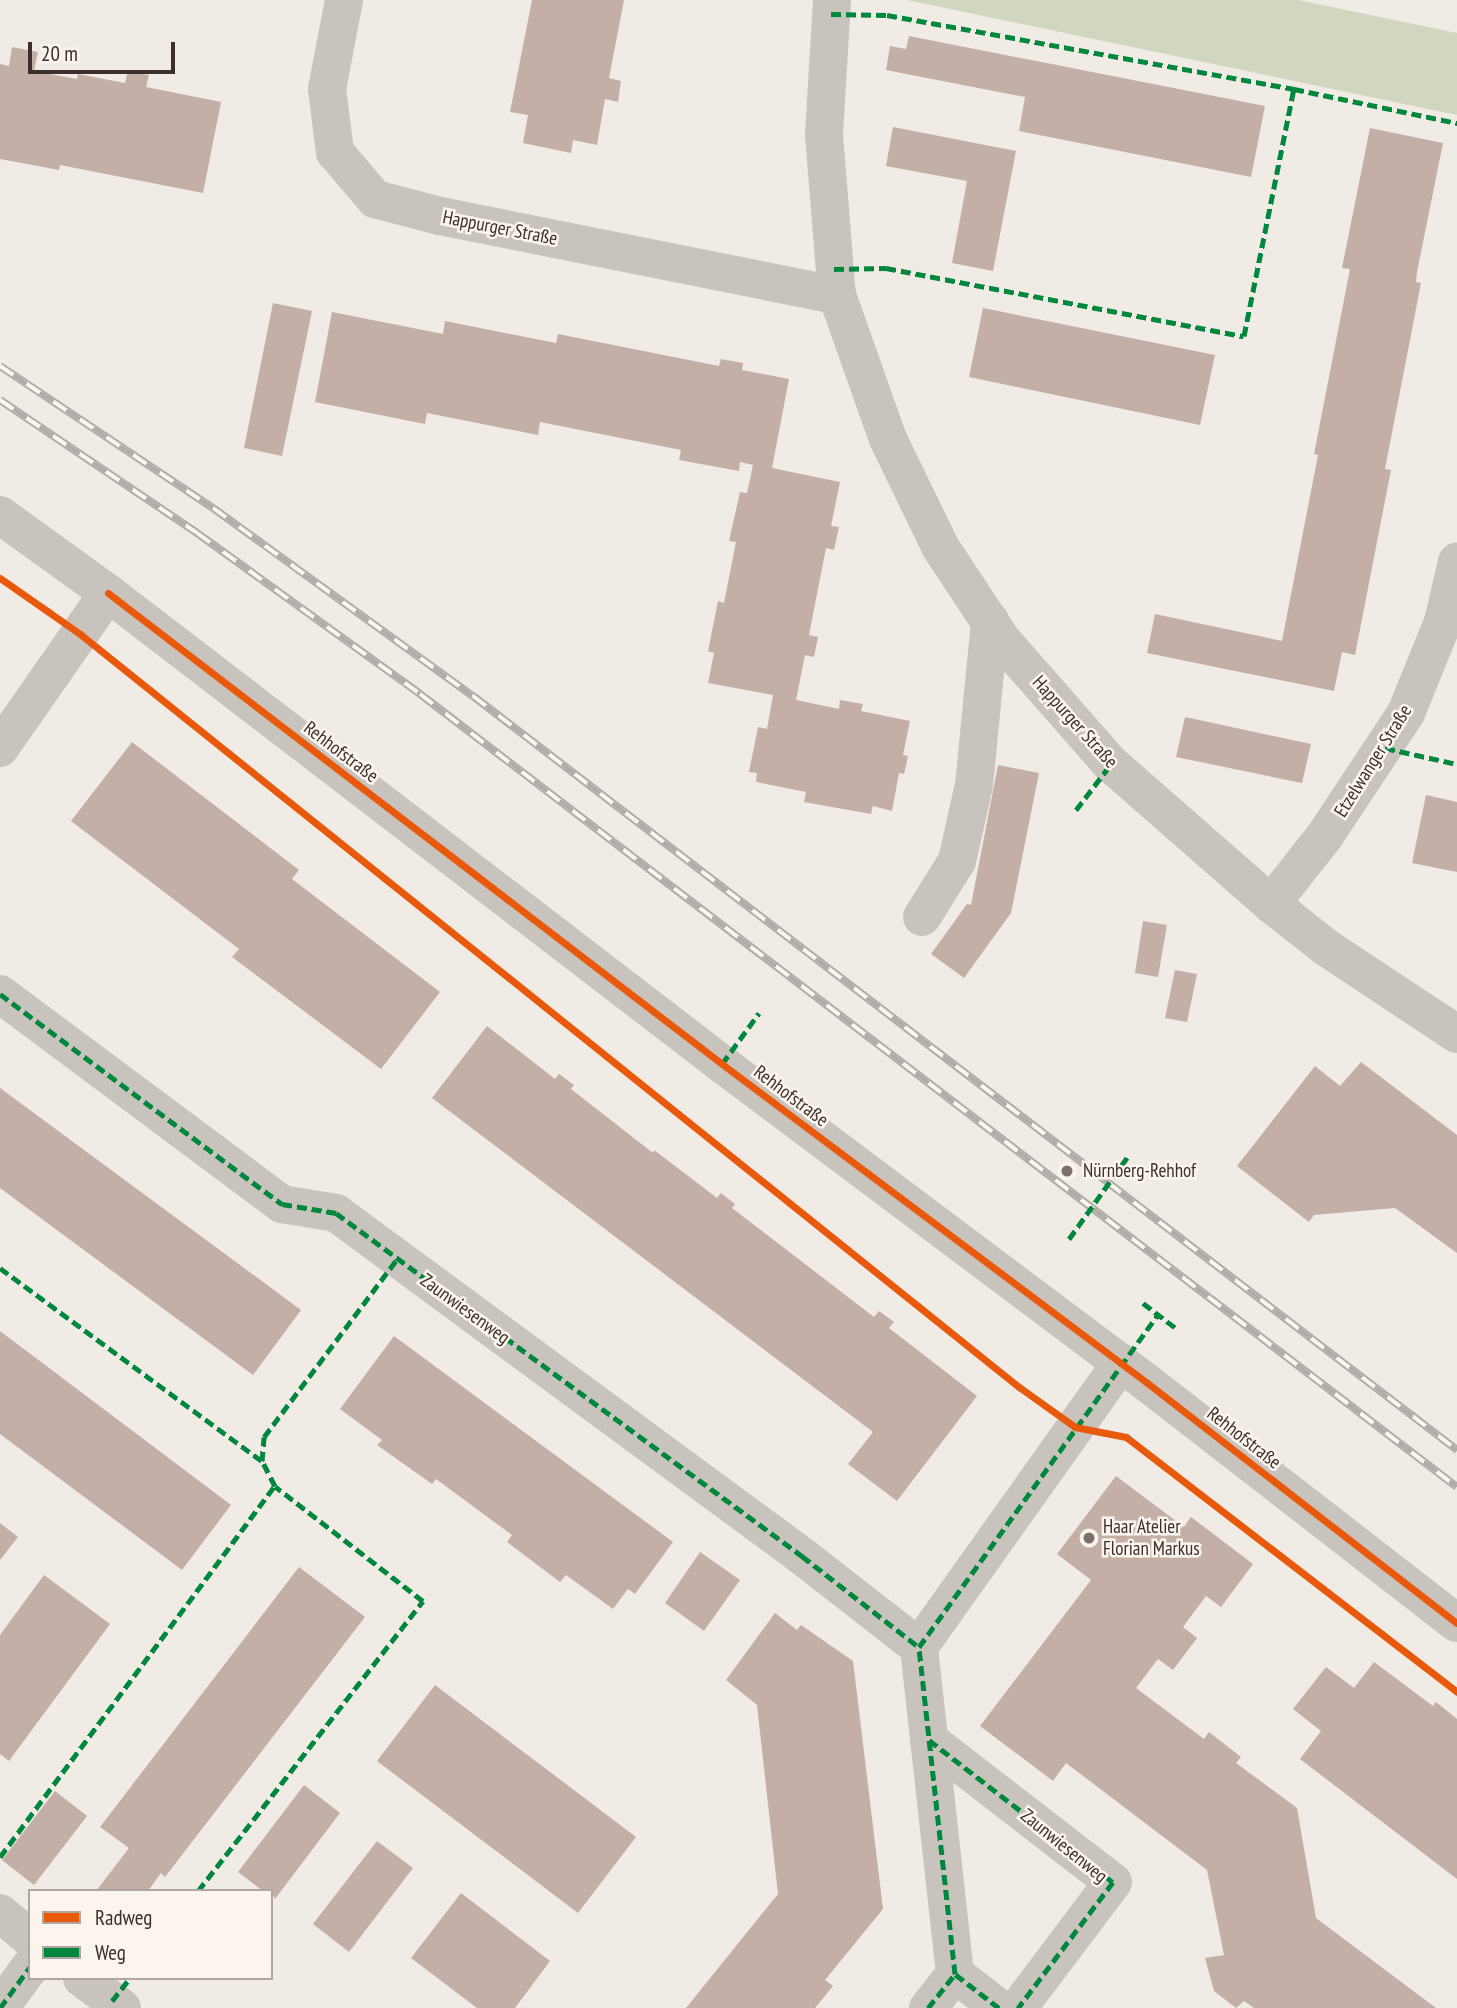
<!DOCTYPE html>
<meta charset="utf-8">
<style>
body{margin:0}
#map{position:relative;width:1457px;height:2008px;overflow:hidden;background:#f0ebe5;font-family:"PT Sans Narrow",sans-serif}
div>[style]{position:absolute}
.green>*{inset:0;background:#d1d6bf}
.building>*{inset:0;background:#c3afa7}
.minor>*{height:38px;margin:-19px;padding:0 19px;transform-origin:19px;border-radius:19px;background:#c9c3be}
.rail>*{height:8px;margin-top:-4px;transform-origin:0;background:repeating-linear-gradient(90deg,#fbf5ee 0 16px,#b1aca8 0 32px);box-sizing:border-box;border-block:2px solid #b1aca8}
.quiet>*{height:5px;margin-top:-2.5px;transform-origin:0;background:repeating-linear-gradient(90deg,#00873e 0 10px,transparent 0 15px)}
.cycleway>*{height:7px;margin:-3.5px;padding:0 3.5px;transform-origin:3.5px;border-radius:3.5px;background:#e8590c}
.dots>*{width:19px;height:19px;translate:-50% -50%;box-sizing:border-box;border:4px solid #fbf5ee;border-radius:50%}
span{translate:-50% -50%;white-space:nowrap;text-align:center;line-height:1.15;-webkit-text-stroke:5px #fbf5ee;paint-order:stroke}
.street-label{font-size:19px;color:#3b302b}
.poi-label{font-size:19px;color:#3b302b}
.left{translate:0 -50%;text-align:left}
.legend{position:absolute;left:28px;top:1889px;width:245px;height:91px;box-sizing:border-box;background:#fbf5ee;border:2px solid #aea6a0;margin:0;padding:9px 12px;list-style:none;font-size:21px;color:#3b302b}
.legend li{display:flex;align-items:center;gap:14px;height:35px}
.legend b{width:35px;border:2px solid #aea6a0}
.scale{position:absolute;left:28px;top:42px;width:147px;height:32px;box-sizing:border-box;border:4px solid #3b302b;border-top:0;padding-left:9px;font-size:21px;line-height:24px;white-space:nowrap;color:#3b302b;-webkit-text-stroke:5px #fbf5ee;paint-order:stroke}
</style>
<div id="map">
<div class="green">
<div style="clip-path:polygon(907px 0,1298px 0,1457px 33px,1457px 115px)"></div>
</div>
<div class="building">
<div style="clip-path:polygon(532px 0,624px 0,609px 78px,621px 81px,618px 102px,605px 99px,597px 145px,573px 140px,571px 153px,523px 143px,528px 115px,510px 112px)"></div>
<div style="clip-path:polygon(909px 36px,1265px 106px,1251px 177px,1019px 131px,1025px 97px,886px 70px,890px 46px,906px 49px)"></div>
<div style="clip-path:polygon(12px 47px,38px 52px,34px 71px,77px 79px,78px 74px,125px 83px,128px 71px,149px 75px,146px 87px,221px 102px,203px 193px,60px 165px,59px 170px,0 159px,0 64px,9px 66px)"></div>
<div style="clip-path:polygon(893px 127px,1016px 151px,993px 271px,952px 263px,967px 181px,886px 166px)"></div>
<div style="clip-path:polygon(1370px 128px,1443px 143px,1417px 272px,1416px 282px,1421px 283px,1385px 469px,1391px 470px,1355px 655px,1342px 652px,1334px 691px,1147px 653px,1155px 614px,1282px 641px,1318px 455px,1314px 454px,1350px 269px,1342px 268px)"></div>
<div style="clip-path:polygon(273px 303px,312px 311px,282px 456px,244px 448px)"></div>
<div style="clip-path:polygon(983px 308px,1215px 355px,1200px 425px,969px 377px)"></div>
<div style="clip-path:polygon(332px 312px,443px 334px,445px 321px,556px 343px,558px 334px,719px 366px,721px 359px,743px 363px,742px 370px,789px 379px,772px 468px,840px 482px,831px 526px,839px 527px,834px 550px,826px 548px,809px 635px,818px 637px,814px 657px,805px 655px,796px 700px,839px 709px,840px 700px,863px 704px,861px 711px,910px 721px,903px 755px,908px 756px,904px 774px,899px 773px,892px 811px,873px 806px,871px 814px,804px 802px,806px 792px,756px 782px,757px 773px,749px 772px,758px 727px,767px 729px,773px 695px,708px 683px,714px 653px,708px 651px,718px 601px,724px 603px,736px 542px,729px 541px,740px 492px,747px 493px,753px 465px,740px 462px,739px 471px,679px 460px,681px 450px,540px 422px,538px 435px,427px 413px,425px 424px,315px 402px)"></div>
<div style="clip-path:polygon(1185px 717px,1311px 744px,1302px 783px,1176px 757px)"></div>
<div style="clip-path:polygon(132px 742px,299px 870px,292px 879px,440px 992px,381px 1069px,232px 957px,239px 949px,71px 821px)"></div>
<div style="clip-path:polygon(998px 765px,1039px 773px,1011px 913px,964px 978px,931px 954px,967px 904px,971px 905px)"></div>
<div style="clip-path:polygon(1426px 795px,1457px 802px,1457px 872px,1412px 863px)"></div>
<div style="clip-path:polygon(1143px 921px,1167px 925px,1158px 977px,1135px 973px)"></div>
<div style="clip-path:polygon(1175px 970px,1197px 974px,1187px 1022px,1165px 1018px)"></div>
<div style="clip-path:polygon(487px 1026px,555px 1079px,559px 1074px,574px 1085px,571px 1089px,653px 1153px,654px 1150px,717px 1198px,721px 1193px,735px 1204px,732px 1208px,874px 1317px,879px 1311px,894px 1322px,889px 1328px,977px 1396px,897px 1501px,848px 1464px,873px 1432px,432px 1098px)"></div>
<div style="clip-path:polygon(1361px 1062px,1457px 1135px,1457px 1253px,1395px 1208px,1314px 1215px,1309px 1222px,1237px 1166px,1315px 1066px,1340px 1086px)"></div>
<div style="clip-path:polygon(0 1088px,301px 1310px,253px 1375px,0 1188px)"></div>
<div style="clip-path:polygon(0 1331px,231px 1505px,182px 1570px,0 1434px)"></div>
<div style="clip-path:polygon(394px 1336px,673px 1542px,635px 1594px,628px 1589px,613px 1609px,566px 1575px,560px 1582px,507px 1542px,512px 1535px,436px 1479px,432px 1484px,377px 1445px,382px 1440px,340px 1409px)"></div>
<div style="clip-path:polygon(1116px 1476px,1184px 1527px,1191px 1517px,1253px 1564px,1221px 1607px,1206px 1596px,1183px 1627px,1197px 1638px,1173px 1670px,1158px 1659px,1136px 1688px,1204px 1739px,1209px 1732px,1241px 1757px,1236px 1763px,1297px 1808px,1316px 1918px,1436px 2008px,1254px 2008px,1244px 2001px,1236px 2008px,1214px 1991px,1205px 1958px,1224px 1955px,1207px 1870px,1066px 1763px,1053px 1781px,980px 1726px,1091px 1580px,1057px 1554px)"></div>
<div style="clip-path:polygon(0 1523px,18px 1537px,0 1560px)"></div>
<div style="clip-path:polygon(700px 1552px,740px 1580px,704px 1631px,665px 1603px)"></div>
<div style="clip-path:polygon(299px 1567px,365px 1617px,165px 1877px,161px 1873px,148px 1891px,96px 1891px,129px 1848px,100px 1827px)"></div>
<div style="clip-path:polygon(44px 1575px,110px 1624px,9px 1761px,0 1754px,0 1635px)"></div>
<div style="clip-path:polygon(775px 1613px,797px 1630px,801px 1625px,853px 1661px,883px 1909px,825px 1980px,833px 1986px,815px 2008px,686px 2008px,778px 1894px,757px 1705px,726px 1680px)"></div>
<div style="clip-path:polygon(1374px 1662px,1433px 1706px,1436px 1702px,1457px 1719px,1457px 1879px,1300px 1759px,1321px 1731px,1293px 1709px,1326px 1667px,1354px 1688px)"></div>
<div style="clip-path:polygon(435px 1685px,636px 1837px,578px 1913px,377px 1761px)"></div>
<div style="clip-path:polygon(304px 1785px,340px 1813px,275px 1899px,271px 1891px,263px 1891px,238px 1872px)"></div>
<div style="clip-path:polygon(55px 1791px,87px 1816px,34px 1885px,2px 1860px)"></div>
<div style="clip-path:polygon(377px 1841px,413px 1868px,349px 1952px,313px 1924px)"></div>
<div style="clip-path:polygon(461px 1893px,550px 1961px,515px 2008px,477px 2008px,411px 1958px)"></div>
</div>
<div class="minor">
<div style="left:344px;top:0;width:91px;rotate:100.8deg"></div>
<div style="left:327px;top:89px;width:64px;rotate:82.8deg"></div>
<div style="left:335px;top:152px;width:62px;rotate:49.6deg"></div>
<div style="left:375px;top:199px;width:67px;rotate:14.7deg"></div>
<div style="left:440px;top:216px;width:405px;rotate:11.3deg"></div>
<div style="left:832px;top:0;width:135px;rotate:93.4deg"></div>
<div style="left:824px;top:135px;width:161px;rotate:85.4deg"></div>
<div style="left:837px;top:295px;width:153px;rotate:70.5deg"></div>
<div style="left:888px;top:439px;width:121px;rotate:64.1deg"></div>
<div style="left:941px;top:548px;width:109px;rotate:56.6deg"></div>
<div style="left:1001px;top:639px;width:167px;rotate:48.7deg"></div>
<div style="left:1111px;top:764px;width:213px;rotate:41.2deg"></div>
<div style="left:1271px;top:904px;width:71px;rotate:38.2deg"></div>
<div style="left:1327px;top:948px;width:156px;rotate:33.5deg"></div>
<div style="left:0;top:515px;width:133px;rotate:35.8deg"></div>
<div style="left:108px;top:593px;width:774px;rotate:37.49deg"></div>
<div style="left:722px;top:1064px;width:530px;rotate:36.87deg"></div>
<div style="left:1146px;top:1382px;width:393px;rotate:37.8deg"></div>
<div style="left:0;top:748px;width:189px;rotate:-55.1deg"></div>
<div style="left:1271px;top:904px;width:85px;rotate:-51.7deg"></div>
<div style="left:1324px;top:837px;width:149px;rotate:-56.5deg"></div>
<div style="left:1406px;top:713px;width:98px;rotate:-67.9deg"></div>
<div style="left:1443px;top:622px;width:62px;rotate:-76.9deg"></div>
<div style="left:922px;top:917px;width:66px;rotate:-58deg"></div>
<div style="left:957px;top:861px;width:78px;rotate:-77.4deg"></div>
<div style="left:974px;top:785px;width:165px;rotate:-84.4deg"></div>
<div style="left:0;top:994px;width:352px;rotate:36.7deg"></div>
<div style="left:282px;top:1204px;width:55px;rotate:9.5deg"></div>
<div style="left:336px;top:1213px;width:579px;rotate:36.35deg"></div>
<div style="left:802px;top:1556px;width:148px;rotate:37.9deg"></div>
<div style="left:929px;top:1740px;width:232px;rotate:37.7deg"></div>
<div style="left:1113px;top:1882px;width:158px;rotate:127deg"></div>
<div style="left:0;top:1913px;width:39px;rotate:40deg"></div>
<div style="left:82px;top:1978px;width:50px;rotate:36.9deg"></div>
<div style="left:0;top:2008px;width:51px;rotate:-53.8deg"></div>
<div style="left:928px;top:2008px;width:43px;rotate:-51.5deg"></div>
<div style="left:999px;top:2008px;width:56px;rotate:-142.3deg"></div>
<div style="left:955px;top:1974px;width:329px;rotate:-96.3deg"></div>
<div style="left:919px;top:1647px;width:349px;rotate:-54.6deg"></div>
</div>
<div class="rail">
<div style="left:0;top:366px;width:256px;rotate:33.7deg"></div>
<div style="left:213px;top:508px;width:321px;rotate:35.9deg"></div>
<div style="left:473px;top:696px;width:1240px;rotate:37.46deg"></div>
<div style="left:0;top:400px;width:238px;rotate:34deg"></div>
<div style="left:197px;top:533px;width:275px;rotate:35.8deg"></div>
<div style="left:420px;top:694px;width:1305px;rotate:37.41deg"></div>
</div>
<div class="quiet">
<div style="left:831px;top:14px;width:56px;rotate:1deg"></div>
<div style="left:887px;top:15px;width:414px;rotate:10.3deg"></div>
<div style="left:1294px;top:89px;width:167px;rotate:11.8deg"></div>
<div style="left:834px;top:269px;width:52px;rotate:-1.1deg"></div>
<div style="left:886px;top:268px;width:364px;rotate:10.8deg"></div>
<div style="left:1244px;top:336px;width:252px;rotate:-78.6deg"></div>
<div style="left:1385px;top:748px;width:74px;rotate:12.5deg"></div>
<div style="left:1076px;top:810px;width:58px;rotate:-52.7deg"></div>
<div style="left:0;top:994px;width:352px;rotate:36.7deg"></div>
<div style="left:282px;top:1204px;width:55px;rotate:9.5deg"></div>
<div style="left:336px;top:1213px;width:579px;rotate:36.35deg"></div>
<div style="left:802px;top:1556px;width:148px;rotate:37.9deg"></div>
<div style="left:722px;top:1064px;width:63px;rotate:-54deg"></div>
<div style="left:1069px;top:1239px;width:103px;rotate:-54.5deg"></div>
<div style="left:0;top:1268px;width:325px;rotate:36.4deg"></div>
<div style="left:1143px;top:1303px;width:43px;rotate:37.4deg"></div>
<div style="left:929px;top:1740px;width:232px;rotate:37.7deg"></div>
<div style="left:1113px;top:1882px;width:158px;rotate:127deg"></div>
<div style="left:0;top:1857px;width:462px;rotate:-53.5deg"></div>
<div style="left:198px;top:1891px;width:367px;rotate:-52.2deg"></div>
<div style="left:423px;top:1601px;width:187px;rotate:-142.2deg"></div>
<div style="left:275px;top:1486px;width:28px;rotate:-117deg"></div>
<div style="left:262px;top:1461px;width:24px;rotate:-85deg"></div>
<div style="left:264px;top:1437px;width:222px;rotate:-53.2deg"></div>
<div style="left:112px;top:2001px;width:29px;rotate:-52deg"></div>
<div style="left:0;top:2008px;width:51px;rotate:-53.8deg"></div>
<div style="left:928px;top:2008px;width:43px;rotate:-51.5deg"></div>
<div style="left:999px;top:2008px;width:56px;rotate:-142.3deg"></div>
<div style="left:955px;top:1974px;width:329px;rotate:-96.3deg"></div>
<div style="left:919px;top:1647px;width:409px;rotate:-54.3deg"></div>
</div>
<div class="cycleway">
<div style="left:0;top:578px;width:98px;rotate:35deg"></div>
<div style="left:80px;top:634px;width:1204px;rotate:38.73deg"></div>
<div style="left:1019px;top:1387px;width:69px;rotate:35.5deg"></div>
<div style="left:1075px;top:1427px;width:52px;rotate:11.1deg"></div>
<div style="left:1126px;top:1437px;width:418px;rotate:37.6deg"></div>
<div style="left:108px;top:593px;width:774px;rotate:37.49deg"></div>
<div style="left:722px;top:1064px;width:530px;rotate:36.87deg"></div>
<div style="left:1146px;top:1382px;width:393px;rotate:37.8deg"></div>
</div>
<div class="dots">
<div style="left:1067px;top:1171px;background:#7a716c"></div>
<div style="left:1089px;top:1538px;background:#7a716c"></div>
</div>
<div class="street-label">
<span style="left:500px;top:228px;rotate:11deg">Happurger Straße</span>
<span style="left:1075px;top:722px;rotate:48deg">Happurger Straße</span>
<span style="left:341px;top:752px;rotate:37deg">Rehhofstraße</span>
<span style="left:1373px;top:761px;rotate:-58deg">Etzelwanger Straße</span>
<span style="left:791px;top:1096px;rotate:37deg">Rehhofstraße</span>
<span style="left:465px;top:1309px;rotate:36deg">Zaunwiesenweg</span>
<span style="left:1244px;top:1438px;rotate:38deg">Rehhofstraße</span>
<span style="left:1064px;top:1846px;rotate:39deg">Zaunwiesenweg</span>
</div>
<div class="poi-label">
<span class="left" style="left:1083px;top:1171px">Nürnberg-Rehhof</span>
<span class="left" style="left:1103px;top:1538px">Haar Atelier<br>Florian Markus</span>
</div>
<ul class="legend">
<li><b style="height:9px;background:#e8590c"></b>Radweg</li>
<li><b style="height:9px;background:#00873e"></b>Weg</li>
</ul>
<div class="scale">20 m</div>
</div>
